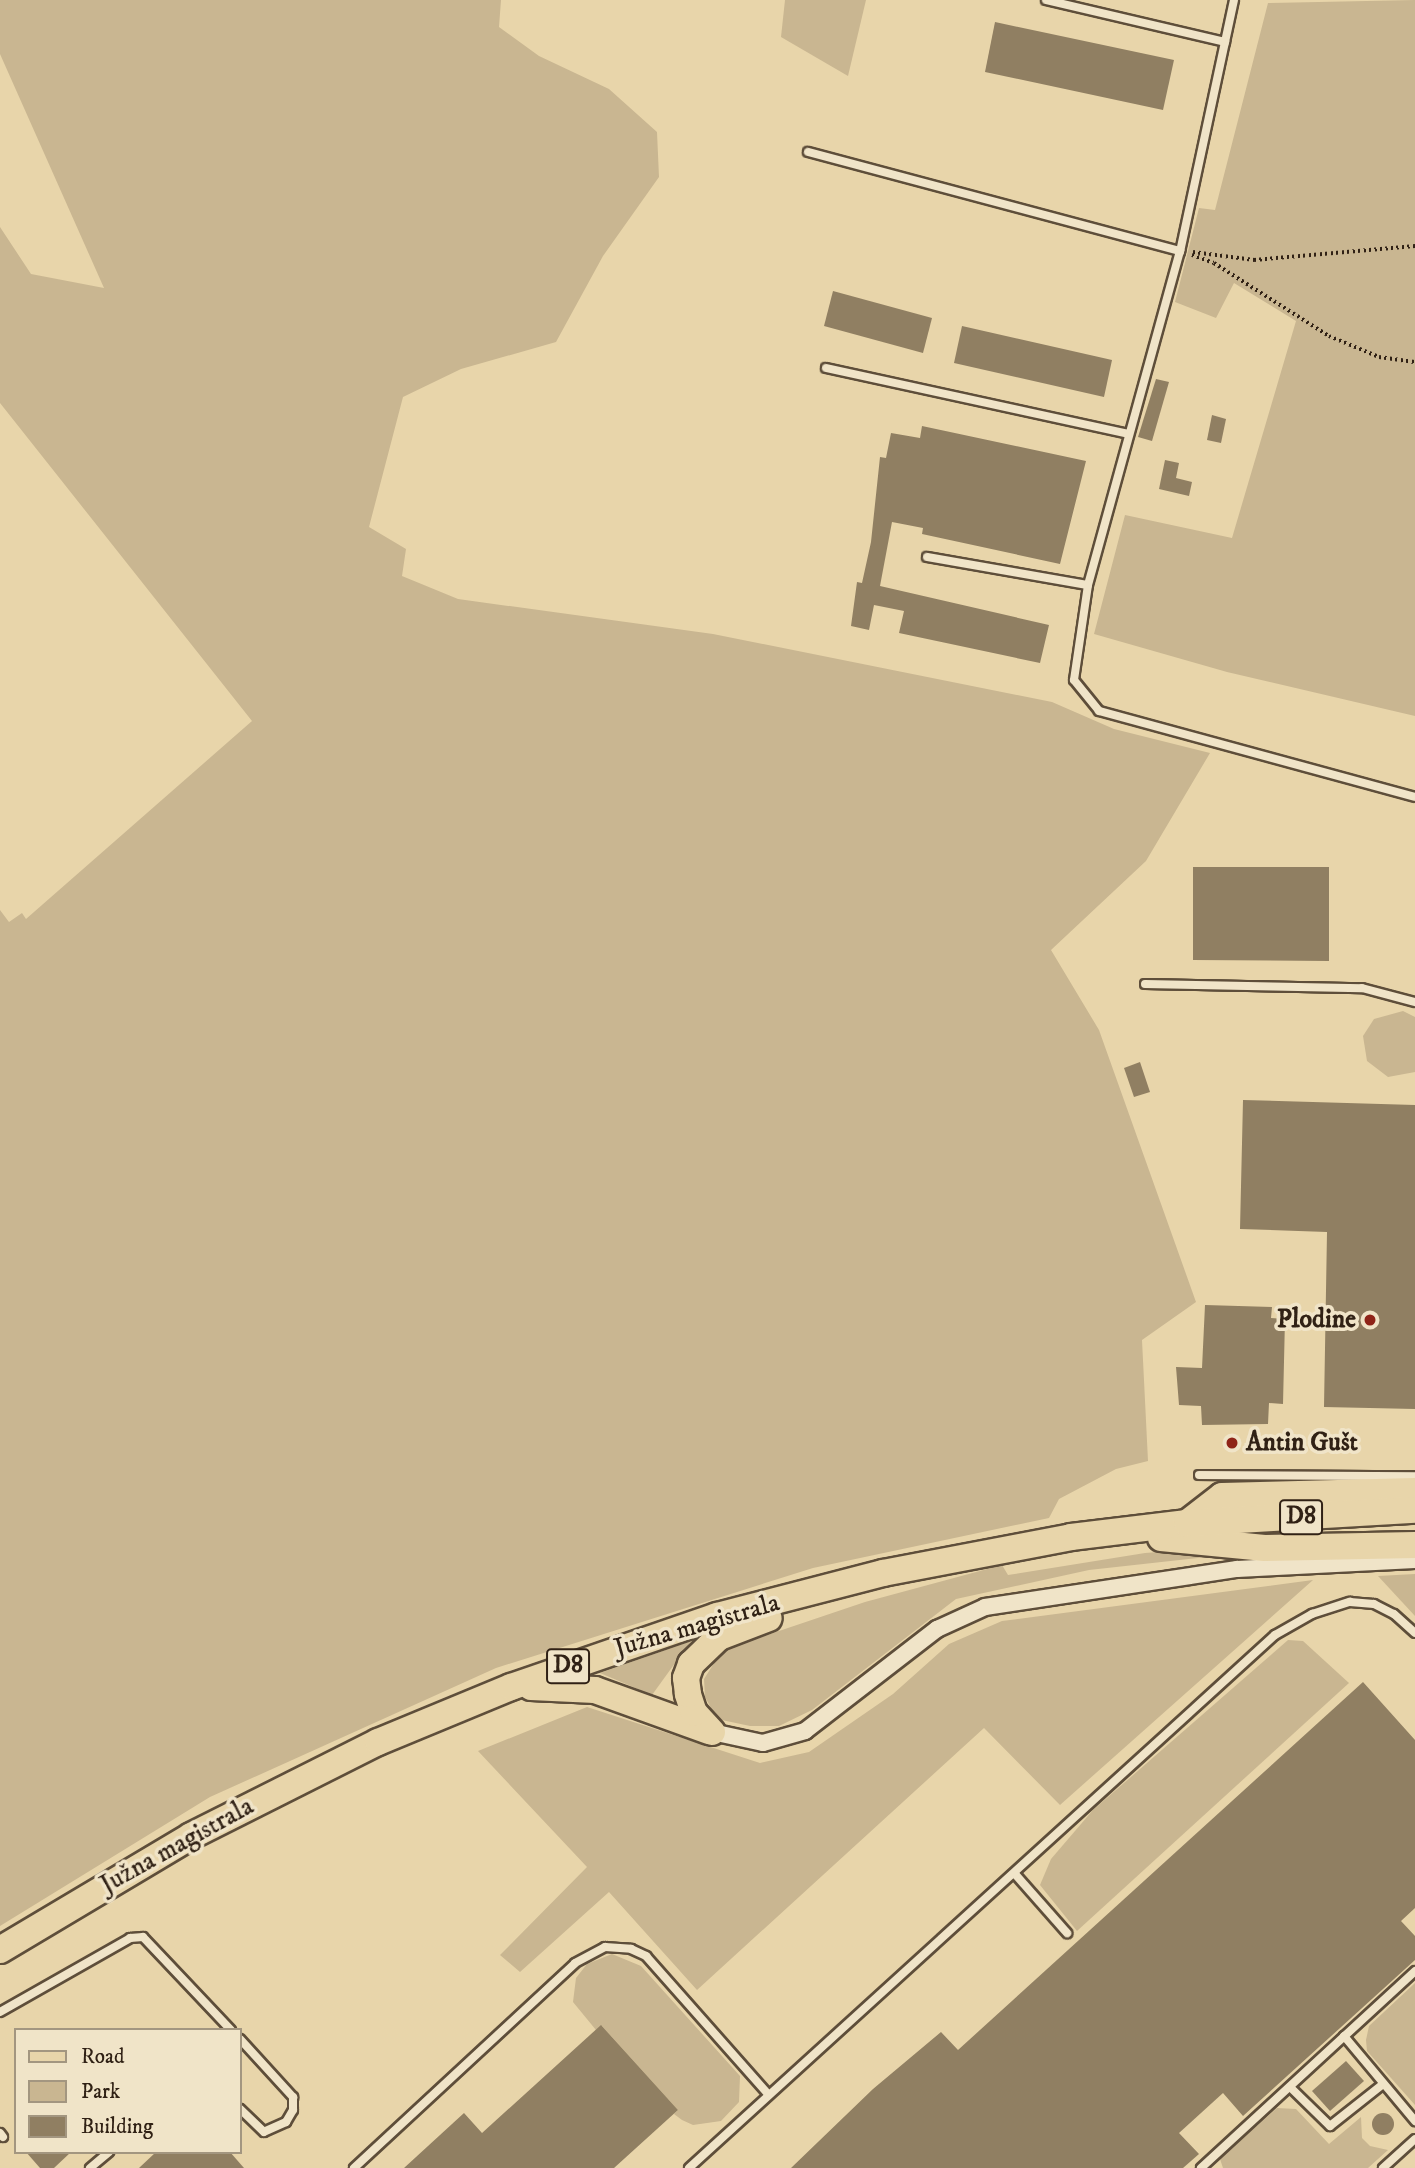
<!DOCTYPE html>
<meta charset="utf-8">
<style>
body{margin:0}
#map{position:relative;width:1415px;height:2168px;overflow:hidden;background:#e8d5aa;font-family:"IM FELL DW Pica",serif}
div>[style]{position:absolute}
.green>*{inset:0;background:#c9b691}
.building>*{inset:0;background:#907f62}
.round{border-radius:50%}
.path>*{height:3.5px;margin-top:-1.75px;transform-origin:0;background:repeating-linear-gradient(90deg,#302115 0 2px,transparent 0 5.5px)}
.roads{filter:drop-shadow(2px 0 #5e4e3a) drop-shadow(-2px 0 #5e4e3a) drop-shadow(0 2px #5e4e3a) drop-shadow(0 -2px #5e4e3a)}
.lane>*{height:8px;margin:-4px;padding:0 4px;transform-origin:4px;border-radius:4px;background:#f0e4c8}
.street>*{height:16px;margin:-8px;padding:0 8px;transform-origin:8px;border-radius:8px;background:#f0e4c8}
.primary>*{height:26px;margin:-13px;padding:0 13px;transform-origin:13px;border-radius:13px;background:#e8d5aa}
.dots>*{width:19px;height:19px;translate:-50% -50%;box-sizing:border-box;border:4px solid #f0e4c8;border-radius:50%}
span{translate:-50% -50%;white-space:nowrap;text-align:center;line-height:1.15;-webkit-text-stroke:7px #f0e4c8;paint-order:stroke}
.shield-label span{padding:2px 5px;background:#f0e4c8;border:2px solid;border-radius:5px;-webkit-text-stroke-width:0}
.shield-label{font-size:24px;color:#302115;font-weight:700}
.poi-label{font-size:26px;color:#302115;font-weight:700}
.right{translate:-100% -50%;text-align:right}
.left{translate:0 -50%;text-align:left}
.street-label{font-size:26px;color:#302115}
.legend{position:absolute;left:14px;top:2028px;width:228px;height:126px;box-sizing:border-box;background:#f0e4c8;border:2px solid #a39680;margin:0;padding:9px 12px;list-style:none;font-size:21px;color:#302115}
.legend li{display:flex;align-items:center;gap:14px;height:35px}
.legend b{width:35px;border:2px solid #a39680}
</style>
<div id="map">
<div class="green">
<div style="clip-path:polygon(0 0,501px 0,499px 27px,539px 56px,609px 89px,657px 132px,659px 177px,603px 256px,556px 342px,461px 369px,403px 397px,369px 527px,406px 549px,402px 576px,458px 599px,713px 634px,1052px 702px,1114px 729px,1210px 753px,1146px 861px,1051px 950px,1099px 1030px,1196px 1302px,1142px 1340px,1148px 1461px,1116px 1469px,1059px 1499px,1049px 1518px,813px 1568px,496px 1668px,210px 1797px,0 1926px,0 910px,9px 922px,22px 913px,26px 919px,252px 721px,0 403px,0 227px,31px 274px,104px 288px,0 54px)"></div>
<div style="clip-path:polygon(785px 0,866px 0,848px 76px,781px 37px)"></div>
<div style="clip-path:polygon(1415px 0,1415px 716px,1227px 672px,1094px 634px,1125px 515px,1232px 538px,1296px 321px,1234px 283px,1216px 318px,1175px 302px,1199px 208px,1215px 210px,1268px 3px)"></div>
<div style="clip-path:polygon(1403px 1011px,1415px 1017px,1415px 1072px,1388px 1077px,1367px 1061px,1363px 1036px,1374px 1019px)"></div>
<div style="clip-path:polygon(1224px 1547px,1261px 1551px,1089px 1570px,956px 1599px,812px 1710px,779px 1726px,750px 1726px,717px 1719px,705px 1697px,704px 1679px,718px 1657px,732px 1647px,865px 1602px,1002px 1565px,1008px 1575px,1145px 1553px)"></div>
<div style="clip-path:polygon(1415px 1574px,1415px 1616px,1378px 1576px)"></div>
<div style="clip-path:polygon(1313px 1580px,1060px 1805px,984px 1728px,697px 1990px,609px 1892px,520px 1972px,500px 1955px,587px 1867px,478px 1751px,587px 1707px,760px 1763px,809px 1752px,893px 1694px,949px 1644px,1002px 1621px)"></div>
<div style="clip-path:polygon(1288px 1640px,1303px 1641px,1349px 1683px,1077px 1931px,1040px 1885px,1051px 1859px,1093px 1810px)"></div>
<div style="clip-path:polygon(691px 1641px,652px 1695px,600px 1673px)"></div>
<div style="clip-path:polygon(612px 1954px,641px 1966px,740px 2076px,739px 2102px,721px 2121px,693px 2125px,682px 2120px,674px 2114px,678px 2110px,602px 2026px,596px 2030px,573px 2002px,576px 1978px,587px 1964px)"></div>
<div style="clip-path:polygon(1415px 1983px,1415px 2105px,1367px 2051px,1366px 2040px,1369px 2026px)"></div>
<div style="clip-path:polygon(1277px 2108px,1296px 2109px,1329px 2144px,1361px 2117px,1362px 2138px,1370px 2146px,1388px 2150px,1368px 2168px,1223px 2168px,1220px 2159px)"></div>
</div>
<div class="building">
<div style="clip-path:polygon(995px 22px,1174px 60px,1163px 110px,985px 72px)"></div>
<div style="clip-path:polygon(833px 291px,932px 318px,923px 353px,824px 326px)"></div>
<div style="clip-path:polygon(962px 326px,1112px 360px,1104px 397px,954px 363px)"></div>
<div style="clip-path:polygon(1156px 379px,1169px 382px,1152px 441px,1138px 437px)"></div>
<div style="clip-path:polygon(1212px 415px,1226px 419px,1221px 443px,1207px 440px)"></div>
<div style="clip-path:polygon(922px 426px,1086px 461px,1060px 564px,922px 534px,923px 528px,892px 522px,880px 586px,1049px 625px,1040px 663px,899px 633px,904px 611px,874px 605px,869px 630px,851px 626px,857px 582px,862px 583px,871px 542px,880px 457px,886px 458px,891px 433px,920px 438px)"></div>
<div style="clip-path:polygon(1165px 460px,1179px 463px,1176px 478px,1192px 482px,1189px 496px,1159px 489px)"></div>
<div style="clip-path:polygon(1193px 867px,1329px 867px,1329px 961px,1193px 960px)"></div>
<div style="clip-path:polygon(1140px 1062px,1150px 1092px,1134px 1097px,1124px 1068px)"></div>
<div style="clip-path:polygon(1243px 1100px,1415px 1105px,1415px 1409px,1324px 1407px,1327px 1232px,1240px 1229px)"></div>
<div style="clip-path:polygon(1205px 1305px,1272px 1307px,1271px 1318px,1285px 1319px,1283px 1404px,1269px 1403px,1268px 1424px,1202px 1425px,1201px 1406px,1179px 1405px,1176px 1367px,1202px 1368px)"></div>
<div style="clip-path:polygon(1363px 1682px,1415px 1740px,1415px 1908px,1401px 1921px,1415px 1936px,1415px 1960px,1243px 2116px,1223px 2093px,1179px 2133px,1199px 2154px,1183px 2168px,791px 2168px,873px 2089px,941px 2032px,958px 2050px)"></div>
<div style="clip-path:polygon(601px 2025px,678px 2110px,614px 2168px,404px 2168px,464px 2113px,482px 2133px)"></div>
<div style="clip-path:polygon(1346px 2061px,1364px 2081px,1330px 2111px,1312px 2091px)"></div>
<div class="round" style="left:1372px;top:2113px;width:22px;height:22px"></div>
<div style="clip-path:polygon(26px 2152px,71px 2152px,54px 2168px,40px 2168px)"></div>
<div style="clip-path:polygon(156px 2152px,230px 2152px,244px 2168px,139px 2168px)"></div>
</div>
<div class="path">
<div style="left:1193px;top:252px;width:62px;rotate:7.5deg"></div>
<div style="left:1254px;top:260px;width:162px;rotate:-5deg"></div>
<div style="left:1192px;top:255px;width:23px;rotate:20deg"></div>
<div style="left:1214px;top:263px;width:136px;rotate:32.4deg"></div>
<div style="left:1329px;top:336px;width:54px;rotate:22.8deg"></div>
<div style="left:1379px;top:357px;width:36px;rotate:8deg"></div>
</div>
<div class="roads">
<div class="lane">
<div style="left:1046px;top:0;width:184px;rotate:13.2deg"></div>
<div style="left:1234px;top:0;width:257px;rotate:102.1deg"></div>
<div style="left:1180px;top:251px;width:346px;rotate:105.4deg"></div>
<div style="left:1088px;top:585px;width:96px;rotate:98.4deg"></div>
<div style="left:1074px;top:680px;width:40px;rotate:51deg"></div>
<div style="left:1099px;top:711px;width:327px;rotate:15.2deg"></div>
<div style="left:808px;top:152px;width:385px;rotate:14.9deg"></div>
<div style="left:826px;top:368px;width:309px;rotate:12.3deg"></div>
<div style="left:927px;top:557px;width:163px;rotate:9.9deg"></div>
<div style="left:1145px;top:984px;width:217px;rotate:1.1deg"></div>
<div style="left:1362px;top:988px;width:55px;rotate:14.8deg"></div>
<div style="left:1199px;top:1475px;width:216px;rotate:0.3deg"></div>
<div style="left:1015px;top:1874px;width:79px;rotate:48.6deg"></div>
<div style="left:0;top:2012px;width:150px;rotate:-29.6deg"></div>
<div style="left:130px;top:1938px;width:13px;rotate:-4deg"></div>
<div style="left:143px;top:1937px;width:128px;rotate:46.6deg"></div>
<div style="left:1344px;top:2036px;width:111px;rotate:50.1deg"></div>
<div style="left:240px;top:2039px;width:79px;rotate:47.6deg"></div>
<div style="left:293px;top:2097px;width:13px;rotate:90deg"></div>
<div style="left:293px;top:2110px;width:14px;rotate:120deg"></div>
<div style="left:286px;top:2122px;width:24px;rotate:156deg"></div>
<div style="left:264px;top:2132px;width:33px;rotate:-136deg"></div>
<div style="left:1290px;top:2087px;width:56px;rotate:44.3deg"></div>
<div style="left:1330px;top:2126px;width:68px;rotate:-38.4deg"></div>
<div style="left:0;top:2133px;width:5px;rotate:53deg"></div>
<div style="left:90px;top:2168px;width:25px;rotate:-40deg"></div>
<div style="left:354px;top:2168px;width:301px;rotate:-42.8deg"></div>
<div style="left:575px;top:1963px;width:34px;rotate:-28deg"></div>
<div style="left:605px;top:1947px;width:26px;rotate:4deg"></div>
<div style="left:631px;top:1949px;width:17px;rotate:25deg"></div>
<div style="left:646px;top:1956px;width:184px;rotate:48.5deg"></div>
<div style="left:689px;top:2168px;width:792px;rotate:-42.29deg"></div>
<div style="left:1275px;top:1635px;width:43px;rotate:-29.6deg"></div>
<div style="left:1312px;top:1614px;width:40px;rotate:-18deg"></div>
<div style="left:1350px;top:1602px;width:24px;rotate:5deg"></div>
<div style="left:1374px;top:1604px;width:22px;rotate:27deg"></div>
<div style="left:1394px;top:1614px;width:28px;rotate:42deg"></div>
<div style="left:1201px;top:2168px;width:291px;rotate:-42.6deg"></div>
<div style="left:1383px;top:2168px;width:43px;rotate:-42.2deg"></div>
</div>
<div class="street">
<div style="left:712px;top:1732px;width:52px;rotate:12.2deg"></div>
<div style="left:763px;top:1743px;width:44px;rotate:-15.9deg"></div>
<div style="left:805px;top:1731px;width:167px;rotate:-37.7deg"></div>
<div style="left:937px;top:1629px;width:53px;rotate:-24.6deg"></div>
<div style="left:985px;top:1607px;width:255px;rotate:-8.6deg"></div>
<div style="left:1237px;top:1569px;width:178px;rotate:-2.9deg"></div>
</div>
<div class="primary">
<div style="left:1187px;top:1523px;width:44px;rotate:-37.6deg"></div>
<div style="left:1222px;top:1496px;width:193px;rotate:-1.5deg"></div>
<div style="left:1161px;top:1538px;width:104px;rotate:5.5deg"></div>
<div style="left:1265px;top:1548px;width:150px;rotate:-1.1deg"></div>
<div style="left:531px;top:1687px;width:64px;rotate:2.7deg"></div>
<div style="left:595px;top:1690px;width:121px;rotate:19.8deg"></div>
<div style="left:712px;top:1732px;width:26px;rotate:-133deg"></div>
<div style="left:694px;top:1713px;width:20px;rotate:-108deg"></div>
<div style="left:688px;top:1694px;width:16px;rotate:-97deg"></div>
<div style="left:686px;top:1678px;width:15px;rotate:-70deg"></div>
<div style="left:691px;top:1664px;width:39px;rotate:-44deg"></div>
<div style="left:719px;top:1637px;width:53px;rotate:-20.8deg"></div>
<div style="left:0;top:1950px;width:222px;rotate:-30.8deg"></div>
<div style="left:191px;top:1836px;width:209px;rotate:-26.7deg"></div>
<div style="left:378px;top:1742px;width:144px;rotate:-22.5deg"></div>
<div style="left:511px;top:1687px;width:218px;rotate:-19deg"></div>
<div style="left:717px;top:1616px;width:171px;rotate:-14.5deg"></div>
<div style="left:883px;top:1573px;width:191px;rotate:-10.8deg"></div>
<div style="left:1071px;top:1537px;width:117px;rotate:-6.9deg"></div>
<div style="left:1187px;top:1523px;width:228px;rotate:-3.3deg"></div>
</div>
</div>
<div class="dots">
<div style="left:1370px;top:1320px;background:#8f2418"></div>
<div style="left:1232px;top:1443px;background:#8f2418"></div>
</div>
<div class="shield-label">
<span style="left:1301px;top:1517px">D8</span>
<span style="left:568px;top:1666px">D8</span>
</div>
<div class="poi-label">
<span class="right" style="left:1356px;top:1320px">Plodine</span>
<span class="left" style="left:1246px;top:1443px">Antin Gušt</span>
</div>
<div class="street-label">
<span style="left:697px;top:1626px;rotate:-16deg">Južna magistrala</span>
<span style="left:177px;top:1846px;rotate:-29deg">Južna magistrala</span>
</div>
<ul class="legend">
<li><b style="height:9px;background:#e8d5aa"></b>Road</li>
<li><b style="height:19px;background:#c9b691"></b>Park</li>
<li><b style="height:19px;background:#907f62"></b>Building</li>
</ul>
</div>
